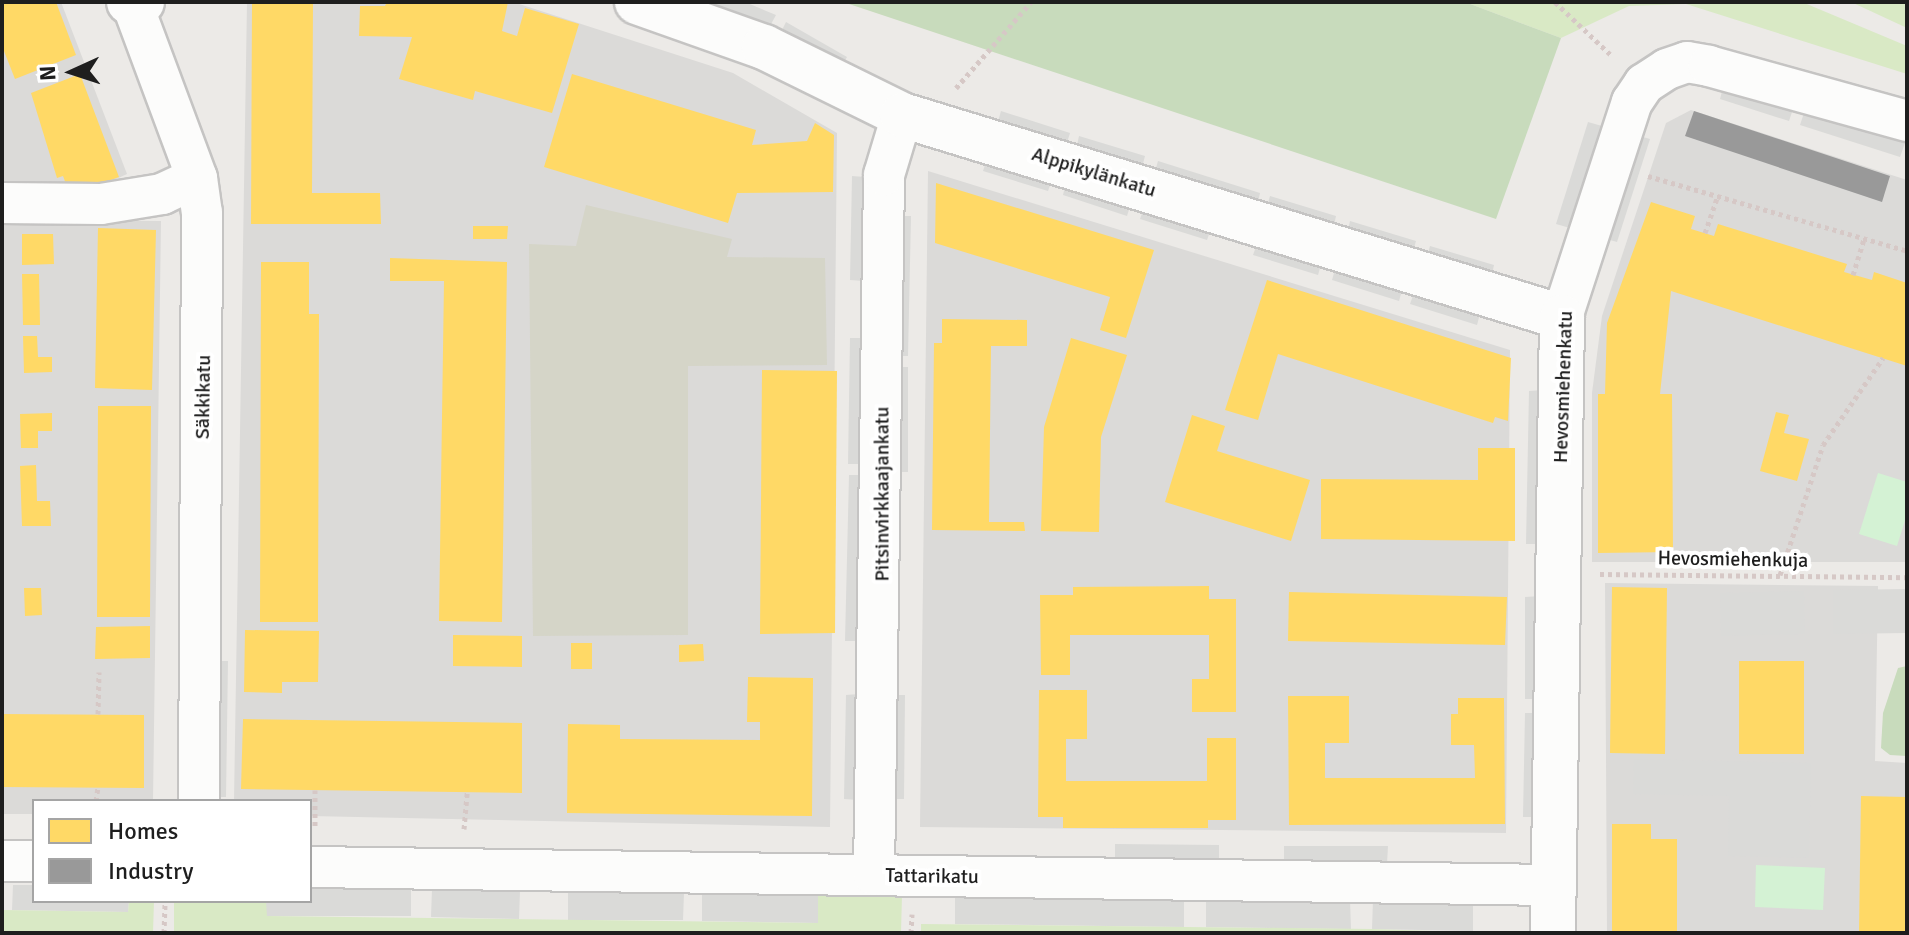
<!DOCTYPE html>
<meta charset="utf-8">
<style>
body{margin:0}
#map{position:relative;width:1909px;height:935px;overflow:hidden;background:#eceae7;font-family:Signika,sans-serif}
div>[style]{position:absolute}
.residential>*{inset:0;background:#dbdad8}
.religious>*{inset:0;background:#dadad8}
.construction>*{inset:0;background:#d5d5c8}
.grass>*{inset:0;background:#d9e9c5}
.forest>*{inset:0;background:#c8dbbc}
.park>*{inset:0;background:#d4f2d4}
.homes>*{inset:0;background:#ffd966}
.industry>*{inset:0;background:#999}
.path>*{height:5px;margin-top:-2.5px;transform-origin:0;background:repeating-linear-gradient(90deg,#d6c8c6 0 4px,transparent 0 8px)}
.roads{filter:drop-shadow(2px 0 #c5c4c3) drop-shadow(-2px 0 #c5c4c3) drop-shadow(0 2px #c5c4c3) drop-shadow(0 -2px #c5c4c3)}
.minor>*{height:40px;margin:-20px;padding:0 20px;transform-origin:20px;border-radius:20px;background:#fcfcfb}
.tertiary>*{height:44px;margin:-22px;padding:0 22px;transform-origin:22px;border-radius:22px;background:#fcfcfb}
span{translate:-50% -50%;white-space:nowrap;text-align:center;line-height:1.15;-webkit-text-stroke:8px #fff;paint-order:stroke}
.street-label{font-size:20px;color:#1e1e1e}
.frame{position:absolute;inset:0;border:4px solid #1e1e1e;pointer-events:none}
.legend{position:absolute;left:32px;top:799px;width:280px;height:104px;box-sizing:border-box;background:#fff;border:2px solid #a5a5a5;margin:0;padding:10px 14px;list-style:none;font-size:24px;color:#1e1e1e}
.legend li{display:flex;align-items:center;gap:16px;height:40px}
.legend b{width:40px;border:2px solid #a5a5a5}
.north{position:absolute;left:32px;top:32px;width:80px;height:80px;-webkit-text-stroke:6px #fff;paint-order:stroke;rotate:267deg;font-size:22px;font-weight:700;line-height:32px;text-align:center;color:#1e1e1e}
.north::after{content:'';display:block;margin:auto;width:28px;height:36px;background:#1e1e1e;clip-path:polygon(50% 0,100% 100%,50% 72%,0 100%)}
</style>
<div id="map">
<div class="residential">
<div style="clip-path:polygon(2px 2px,61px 2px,127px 174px,82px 195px,2px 194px)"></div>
<div style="clip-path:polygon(247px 2px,513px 2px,733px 73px,837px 133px,830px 827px,310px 816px,310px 801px,234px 801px)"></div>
<div style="clip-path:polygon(1691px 110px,1907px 180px,1907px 562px,1592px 562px,1592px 393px,1602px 316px,1666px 123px)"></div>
<div style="clip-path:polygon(928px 171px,1510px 350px,1506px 833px,920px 827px)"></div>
<div style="clip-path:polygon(2px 220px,161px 221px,153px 801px,34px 801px,34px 814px,2px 814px)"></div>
<div style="clip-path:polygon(1605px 583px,1878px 586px,1875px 761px,1907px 763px,1907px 933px,1607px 933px)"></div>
</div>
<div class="religious">
<div style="clip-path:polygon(745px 2px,776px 15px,770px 26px,707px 3px)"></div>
<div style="clip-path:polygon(786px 22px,847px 57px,840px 69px,781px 32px)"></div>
<div style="clip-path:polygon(1724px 84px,1794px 106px,1789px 121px,1720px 99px)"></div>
<div style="clip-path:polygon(1805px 110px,1905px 143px,1900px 157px,1800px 125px)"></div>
<div style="clip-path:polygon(1001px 111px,1070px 133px,1066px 146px,997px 125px)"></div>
<div style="clip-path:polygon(1588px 122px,1602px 126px,1570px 228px,1556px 224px)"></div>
<div style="clip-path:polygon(1636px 135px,1650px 139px,1617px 242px,1603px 238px)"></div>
<div style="clip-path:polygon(1079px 136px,1145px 156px,1141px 171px,1076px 150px)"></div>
<div style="clip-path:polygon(988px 156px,1053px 177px,1048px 191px,983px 171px)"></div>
<div style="clip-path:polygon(1158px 161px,1260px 193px,1257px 207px,1154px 175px)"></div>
<div style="clip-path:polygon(852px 176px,865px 177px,864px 281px,850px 280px)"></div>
<div style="clip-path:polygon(1066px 182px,1131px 203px,1127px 216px,1063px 195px)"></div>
<div style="clip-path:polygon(1270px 196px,1336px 216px,1333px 230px,1266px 210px)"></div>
<div style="clip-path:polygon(1145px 205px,1212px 226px,1207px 240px,1140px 219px)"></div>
<div style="clip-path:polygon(897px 216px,911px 216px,908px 356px,896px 356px)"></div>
<div style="clip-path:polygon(1350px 221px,1416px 241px,1412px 255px,1347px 234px)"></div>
<div style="clip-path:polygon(1258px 241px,1322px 261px,1318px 275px,1253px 255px)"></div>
<div style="clip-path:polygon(1430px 246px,1494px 265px,1491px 279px,1426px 260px)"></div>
<div style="clip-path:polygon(1336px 266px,1403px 287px,1399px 301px,1332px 280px)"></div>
<div style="clip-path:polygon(1415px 290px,1481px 310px,1477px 325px,1410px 304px)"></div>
<div style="clip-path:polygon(850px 338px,863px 338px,861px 464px,848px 464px)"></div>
<div style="clip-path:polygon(896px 367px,908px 367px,908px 472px,895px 472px)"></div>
<div style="clip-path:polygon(1543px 390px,1542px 544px,1526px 544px,1529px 391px)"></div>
<div style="clip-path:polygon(849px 475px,862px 475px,860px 641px,845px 641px)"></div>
<div style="clip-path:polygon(1907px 589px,1907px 633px,1833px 634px,1833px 590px)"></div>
<div style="clip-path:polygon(1804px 591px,1805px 634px,1721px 636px,1720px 593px)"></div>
<div style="clip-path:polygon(1541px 596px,1540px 699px,1525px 699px,1525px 597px)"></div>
<div style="clip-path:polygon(215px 661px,228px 661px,226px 797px,215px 797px)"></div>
<div style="clip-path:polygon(859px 694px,858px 800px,844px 799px,846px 695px)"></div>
<div style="clip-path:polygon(892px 695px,905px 695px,904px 799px,891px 799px)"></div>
<div style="clip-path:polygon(1525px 713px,1541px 713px,1539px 817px,1523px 817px)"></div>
<div style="clip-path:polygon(1634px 759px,1811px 763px,1809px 858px,1728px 856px,1729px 796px,1633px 794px)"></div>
<div style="clip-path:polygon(1115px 844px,1219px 845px,1219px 861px,1115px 861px)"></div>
<div style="clip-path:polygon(1284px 846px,1388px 846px,1387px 864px,1284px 863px)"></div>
<div style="clip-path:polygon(13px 885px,34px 885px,34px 901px,129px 901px,128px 912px,12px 910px)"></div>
<div style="clip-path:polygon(310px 888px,411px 889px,411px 916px,266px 916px,266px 901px,310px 901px)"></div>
<div style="clip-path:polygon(432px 889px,520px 891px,519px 919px,431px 917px)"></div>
<div style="clip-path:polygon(568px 891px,684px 893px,683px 920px,568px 920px)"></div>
<div style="clip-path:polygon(702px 893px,818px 894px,818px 923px,702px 921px)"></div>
<div style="clip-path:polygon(955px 896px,1184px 898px,1184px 927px,955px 924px)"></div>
<div style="clip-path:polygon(1206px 898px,1350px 900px,1351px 929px,1206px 927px)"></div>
<div style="clip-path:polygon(1373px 900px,1473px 901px,1473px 931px,1372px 929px)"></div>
</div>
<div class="construction">
<div style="clip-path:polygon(586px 205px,732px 239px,727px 257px,825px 258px,827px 365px,688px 366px,688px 635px,533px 636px,529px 244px,576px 246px)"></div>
</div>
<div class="grass">
<div style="clip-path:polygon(1465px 2px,1802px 2px,1907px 46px,1907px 74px,1686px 4px,1629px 6px,1561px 38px)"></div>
<div style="clip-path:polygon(1851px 2px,1907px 2px,1907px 28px)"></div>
<div style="clip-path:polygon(818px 894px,902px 895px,901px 933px,174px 933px,174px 901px,266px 901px,267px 916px,818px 923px)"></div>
<div style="clip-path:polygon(129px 901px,154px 901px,153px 933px,2px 933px,2px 910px,128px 912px)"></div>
<div style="clip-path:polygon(921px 924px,1372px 929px,1496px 933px,921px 933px)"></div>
</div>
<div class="forest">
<div style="clip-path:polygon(843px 2px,1465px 2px,1561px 38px,1496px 219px)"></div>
<div style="clip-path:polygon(1907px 666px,1907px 756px,1890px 755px,1881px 748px,1883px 713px,1898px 668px)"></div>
</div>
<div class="park">
<div style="clip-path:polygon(1878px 473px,1907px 482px,1907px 514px,1897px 546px,1859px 534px)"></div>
<div style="clip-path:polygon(1756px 865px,1825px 868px,1823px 910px,1755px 907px)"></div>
</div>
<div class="homes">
<div style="clip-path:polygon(2px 2px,56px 2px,76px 55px,15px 79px,2px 46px)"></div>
<div style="clip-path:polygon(252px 2px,313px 2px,312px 193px,380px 193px,381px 224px,251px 224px)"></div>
<div style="clip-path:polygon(387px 2px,508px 2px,502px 31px,517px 36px,525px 8px,579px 24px,552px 113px,475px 91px,473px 100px,399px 79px,412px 37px,359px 36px,360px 6px,385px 6px)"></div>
<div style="clip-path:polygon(80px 74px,119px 177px,70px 195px,63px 176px,57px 178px,31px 93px)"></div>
<div style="clip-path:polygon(572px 74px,756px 130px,752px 145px,807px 141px,815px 123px,834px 135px,833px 192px,737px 193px,728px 223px,544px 167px)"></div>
<div style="clip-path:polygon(936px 183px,1154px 250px,1126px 338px,1100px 330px,1110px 297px,935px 243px)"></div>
<div style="clip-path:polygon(1651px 202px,1695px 216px,1691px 229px,1714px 236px,1718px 224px,1847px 264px,1844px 272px,1872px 280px,1874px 272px,1907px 283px,1907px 366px,1671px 291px,1660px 394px,1672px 394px,1673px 552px,1598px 553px,1598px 394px,1605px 394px,1607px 323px)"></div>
<div style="clip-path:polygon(473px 226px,508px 226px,507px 239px,473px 239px)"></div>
<div style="clip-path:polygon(98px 228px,156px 230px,152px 390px,95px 388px)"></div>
<div style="clip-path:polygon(22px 234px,53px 234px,54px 264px,22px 265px)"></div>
<div style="clip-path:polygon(390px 258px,507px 262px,502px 622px,439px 621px,444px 281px,390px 281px)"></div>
<div style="clip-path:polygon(261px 262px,309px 262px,309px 314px,319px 314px,318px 622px,260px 622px)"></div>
<div style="clip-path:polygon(22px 274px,39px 274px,40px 325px,23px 325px)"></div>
<div style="clip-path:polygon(1267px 280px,1511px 358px,1508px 421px,1495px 417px,1493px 423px,1278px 354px,1258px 420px,1225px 410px)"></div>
<div style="clip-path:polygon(942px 319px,1027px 320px,1027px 346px,991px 346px,989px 522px,1024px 522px,1025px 531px,932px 530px,934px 343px,942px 343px)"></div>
<div style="clip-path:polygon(23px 336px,37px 336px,38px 357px,52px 357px,52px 372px,24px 373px)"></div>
<div style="clip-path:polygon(1071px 338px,1127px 355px,1101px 437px,1099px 532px,1041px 531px,1044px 427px)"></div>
<div style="clip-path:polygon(762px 370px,837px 371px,835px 633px,760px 634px)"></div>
<div style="clip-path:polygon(98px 406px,151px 406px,150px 617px,97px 617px)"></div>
<div style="clip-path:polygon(1776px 412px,1789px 415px,1784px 433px,1809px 439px,1797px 481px,1760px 471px)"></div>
<div style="clip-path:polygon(52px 413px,52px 431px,38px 431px,38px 448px,21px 448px,20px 414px)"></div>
<div style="clip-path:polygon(1192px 415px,1225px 426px,1217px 451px,1310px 480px,1291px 541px,1165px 502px)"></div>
<div style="clip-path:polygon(1478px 448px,1515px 448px,1515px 541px,1321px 539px,1321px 479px,1478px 480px)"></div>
<div style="clip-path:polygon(36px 465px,37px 501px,50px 501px,51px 526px,22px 526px,20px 466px)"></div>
<div style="clip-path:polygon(1209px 586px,1209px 599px,1236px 599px,1236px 712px,1192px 712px,1192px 679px,1209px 679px,1209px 635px,1070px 635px,1070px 675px,1041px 675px,1040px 595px,1073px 595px,1073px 587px)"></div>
<div style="clip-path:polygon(1612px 587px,1667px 588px,1665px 754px,1610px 753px)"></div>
<div style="clip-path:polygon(24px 588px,41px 588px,42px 615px,25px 616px)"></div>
<div style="clip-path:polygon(1289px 592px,1507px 597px,1505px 645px,1288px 641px)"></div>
<div style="clip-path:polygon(150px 626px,150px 658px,95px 659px,96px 627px)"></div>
<div style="clip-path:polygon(245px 630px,319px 631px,318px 682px,282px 682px,282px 693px,244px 692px)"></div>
<div style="clip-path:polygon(453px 635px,522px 636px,522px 667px,453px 666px)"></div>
<div style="clip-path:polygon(571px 643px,592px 643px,592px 669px,571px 669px)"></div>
<div style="clip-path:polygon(703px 644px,704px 661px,679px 662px,679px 645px)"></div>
<div style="clip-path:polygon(1739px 661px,1804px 661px,1804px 754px,1739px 754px)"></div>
<div style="clip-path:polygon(748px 677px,813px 678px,812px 816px,567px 813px,568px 724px,620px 725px,620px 739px,760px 740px,760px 722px,747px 722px)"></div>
<div style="clip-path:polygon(1039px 690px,1087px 690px,1087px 739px,1066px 739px,1066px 781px,1207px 781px,1207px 738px,1236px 738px,1236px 820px,1208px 820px,1208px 828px,1063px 828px,1063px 817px,1038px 817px)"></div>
<div style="clip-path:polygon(1288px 696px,1349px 696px,1349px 743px,1325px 743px,1325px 778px,1475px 778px,1474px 745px,1451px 745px,1451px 714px,1458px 714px,1458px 698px,1504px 698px,1505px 824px,1289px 825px)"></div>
<div style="clip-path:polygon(2px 714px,144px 715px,144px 788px,2px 787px)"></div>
<div style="clip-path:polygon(243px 719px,522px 723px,522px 793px,241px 789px)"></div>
<div style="clip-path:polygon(1861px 796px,1907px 797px,1907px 933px,1859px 933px)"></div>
<div style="clip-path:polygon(1612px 824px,1651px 824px,1651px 839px,1677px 839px,1677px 933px,1612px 933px)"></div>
</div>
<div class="industry">
<div style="clip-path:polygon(1694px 111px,1890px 176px,1882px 202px,1685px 136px)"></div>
</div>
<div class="path">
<div style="left:1555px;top:2px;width:76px;rotate:43.4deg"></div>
<div style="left:956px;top:88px;width:114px;rotate:-48.9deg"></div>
<div style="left:1648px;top:176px;width:270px;rotate:16.1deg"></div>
<div style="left:1705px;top:233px;width:39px;rotate:-71deg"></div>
<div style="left:1853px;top:275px;width:39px;rotate:-73deg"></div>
<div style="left:1600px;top:574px;width:307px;rotate:0.6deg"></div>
<div style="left:1780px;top:575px;width:137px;rotate:-71.7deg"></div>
<div style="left:1823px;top:445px;width:106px;rotate:-55.4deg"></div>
<div style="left:98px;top:714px;width:42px;rotate:-88.6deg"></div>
<div style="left:315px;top:790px;width:38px;rotate:90deg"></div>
<div style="left:96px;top:801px;width:14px;rotate:-82deg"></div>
<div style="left:464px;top:829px;width:37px;rotate:-85deg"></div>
<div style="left:164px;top:933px;width:32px;rotate:-88deg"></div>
<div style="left:911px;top:933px;width:19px;rotate:-87deg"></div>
</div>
<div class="roads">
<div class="minor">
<div style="left:133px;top:6px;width:184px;rotate:69.6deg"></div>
<div style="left:197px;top:178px;width:34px;rotate:82deg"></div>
<div style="left:202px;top:212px;width:589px;rotate:90.29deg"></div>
<div style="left:2px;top:203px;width:99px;rotate:0.6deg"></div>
<div style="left:101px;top:204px;width:62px;rotate:-9.3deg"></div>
<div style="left:162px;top:194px;width:38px;rotate:-25deg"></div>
<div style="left:1562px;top:317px;width:226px;rotate:-72deg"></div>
<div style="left:1632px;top:102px;width:22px;rotate:-56deg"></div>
<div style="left:1644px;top:84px;width:27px;rotate:-33deg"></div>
<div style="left:1667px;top:69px;width:21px;rotate:-19deg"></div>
<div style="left:1687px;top:62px;width:22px;rotate:10deg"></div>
<div style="left:1709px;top:66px;width:205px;rotate:15.5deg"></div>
<div style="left:2px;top:861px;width:32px"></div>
<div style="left:310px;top:867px;width:1245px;rotate:0.83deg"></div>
<div style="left:874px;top:875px;width:700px;rotate:-89.18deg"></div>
<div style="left:884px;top:175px;width:63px;rotate:-73.3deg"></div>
</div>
<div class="tertiary">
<div style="left:129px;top:2px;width:13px"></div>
<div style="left:637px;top:2px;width:135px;rotate:19.5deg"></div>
<div style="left:764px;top:47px;width:154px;rotate:26.2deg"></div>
<div style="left:902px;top:115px;width:690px;rotate:17.02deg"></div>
<div style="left:1562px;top:317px;width:616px;rotate:90.84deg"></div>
</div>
</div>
<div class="street-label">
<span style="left:1094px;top:172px;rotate:17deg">Alppikylänkatu</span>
<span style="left:1563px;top:387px;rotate:-88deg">Hevosmiehenkatu</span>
<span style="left:203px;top:397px;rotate:-89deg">Säkkikatu</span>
<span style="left:882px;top:494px;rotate:-90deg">Pitsinvirkkaajankatu</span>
<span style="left:1733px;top:559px;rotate:1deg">Hevosmiehenkuja</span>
<span style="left:932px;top:876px;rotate:1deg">Tattarikatu</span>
</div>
<div class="frame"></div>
<ul class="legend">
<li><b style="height:22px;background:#ffd966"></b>Homes</li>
<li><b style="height:22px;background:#999"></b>Industry</li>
</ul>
<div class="north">N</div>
</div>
